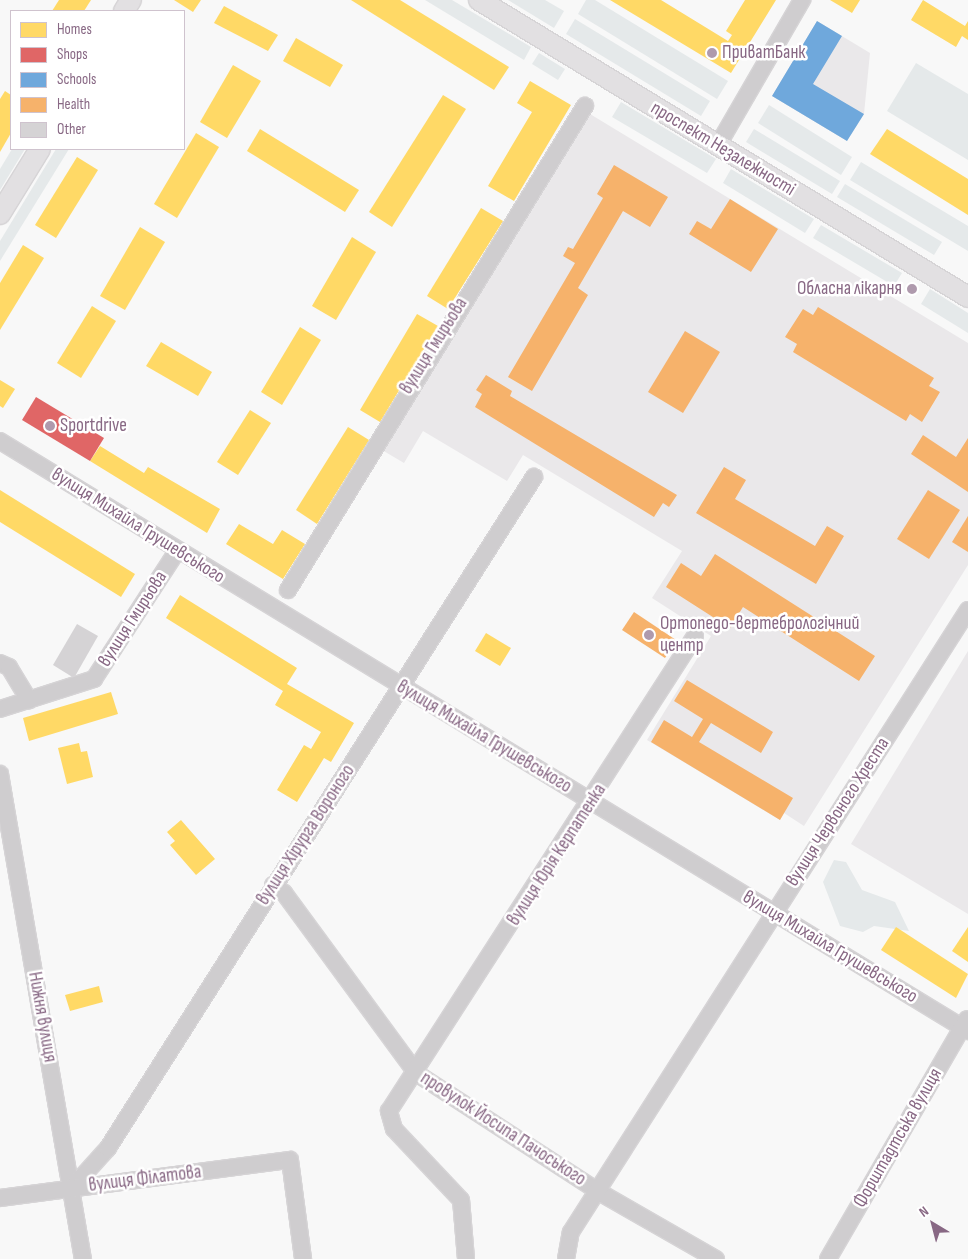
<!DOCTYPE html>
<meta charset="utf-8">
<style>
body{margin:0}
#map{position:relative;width:968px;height:1259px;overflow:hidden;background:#f8f8f8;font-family:"Sofia Sans Condensed",sans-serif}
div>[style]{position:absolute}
.built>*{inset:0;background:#eae8ea}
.green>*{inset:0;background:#e5e9ea}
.homes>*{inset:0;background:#ffd966}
.shops>*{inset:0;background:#e06666}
.schools>*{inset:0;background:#6fa8dc}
.health>*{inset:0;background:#f6b26b}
.building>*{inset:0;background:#d5d3d5}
.roads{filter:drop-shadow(1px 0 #d6d4d6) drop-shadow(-1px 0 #d6d4d6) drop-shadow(0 1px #d6d4d6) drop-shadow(0 -1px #d6d4d6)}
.minor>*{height:16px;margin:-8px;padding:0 8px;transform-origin:8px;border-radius:8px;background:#cfcdcf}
.major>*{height:20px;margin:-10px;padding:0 10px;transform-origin:10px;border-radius:10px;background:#e2e0e2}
.dots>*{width:14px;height:14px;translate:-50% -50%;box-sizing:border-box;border:2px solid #fff;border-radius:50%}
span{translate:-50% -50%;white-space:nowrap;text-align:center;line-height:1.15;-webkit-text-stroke:5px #fff;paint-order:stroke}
.poi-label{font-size:19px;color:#886884}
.left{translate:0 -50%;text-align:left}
.right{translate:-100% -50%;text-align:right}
.street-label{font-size:19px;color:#886884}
.legend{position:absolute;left:10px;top:10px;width:175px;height:140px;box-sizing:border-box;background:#fff;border:1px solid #cfc3ce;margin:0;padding:6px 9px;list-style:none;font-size:15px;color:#886884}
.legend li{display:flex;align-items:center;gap:10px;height:25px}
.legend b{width:25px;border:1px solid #cfc3ce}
.north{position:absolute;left:908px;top:1199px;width:50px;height:50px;-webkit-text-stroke:4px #fff;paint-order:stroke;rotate:323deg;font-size:14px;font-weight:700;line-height:20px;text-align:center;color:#886884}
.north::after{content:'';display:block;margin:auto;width:18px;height:22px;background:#886884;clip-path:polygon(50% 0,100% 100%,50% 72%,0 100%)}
</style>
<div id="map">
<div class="built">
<div style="clip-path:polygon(817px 21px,870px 53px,864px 114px,847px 141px,772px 96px)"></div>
<div style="clip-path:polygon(590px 114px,968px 343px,968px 565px,804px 826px,784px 813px,780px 820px,647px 740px,711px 636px,652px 598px,682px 551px,523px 455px,507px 481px,423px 431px,404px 463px,382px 450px)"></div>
<div style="clip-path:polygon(968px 651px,968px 914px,851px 844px)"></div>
</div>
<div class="green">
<div style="clip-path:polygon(425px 0,452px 0,531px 47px,524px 60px)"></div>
<div style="clip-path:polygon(508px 0,545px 0,564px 11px,554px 28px)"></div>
<div style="clip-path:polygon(586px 0,595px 0,728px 81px,717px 99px,578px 14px)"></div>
<div style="clip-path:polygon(575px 19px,710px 101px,701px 116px,566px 34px)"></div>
<div style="clip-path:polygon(539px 53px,565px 69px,558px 80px,532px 64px)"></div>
<div style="clip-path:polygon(916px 63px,968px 94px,968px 160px,887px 111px)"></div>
<div style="clip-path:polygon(621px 102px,716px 159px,707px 173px,612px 117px)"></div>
<div style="clip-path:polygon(769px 105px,852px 157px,841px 175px,758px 123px)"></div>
<div style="clip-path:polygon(754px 129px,840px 181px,832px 194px,746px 142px)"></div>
<div style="clip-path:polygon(12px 149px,25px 149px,0 190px,0 169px)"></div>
<div style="clip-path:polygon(56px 149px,69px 149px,0 261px,0 241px)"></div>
<div style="clip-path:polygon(861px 162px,968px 226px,968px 251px,850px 180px)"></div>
<div style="clip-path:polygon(731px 169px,814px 219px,805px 233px,723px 183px)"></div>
<div style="clip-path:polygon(845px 184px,942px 242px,934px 255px,837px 197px)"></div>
<div style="clip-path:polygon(821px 225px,902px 273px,894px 286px,813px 238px)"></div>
<div style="clip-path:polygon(930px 289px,968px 313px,968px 333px,921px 304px)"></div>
<div style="clip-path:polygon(834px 860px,846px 862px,862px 890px,895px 902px,909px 931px,874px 926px,863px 932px,840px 926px,823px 882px)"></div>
</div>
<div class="homes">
<div style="clip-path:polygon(59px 0,91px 0,84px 11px,52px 11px)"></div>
<div style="clip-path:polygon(174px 0,201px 0,193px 12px)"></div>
<div style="clip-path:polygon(351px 0,400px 0,509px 67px,494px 90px)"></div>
<div style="clip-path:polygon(610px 0,661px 0,728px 41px,732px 35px,726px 31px,745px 0,776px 0,731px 73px)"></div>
<div style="clip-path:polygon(830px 0,860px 0,852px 13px)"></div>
<div style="clip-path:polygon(923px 0,965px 26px,968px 21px,968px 40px,962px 36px,956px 47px,911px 20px)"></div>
<div style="clip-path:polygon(224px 6px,278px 35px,268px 51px,214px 23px)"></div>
<div style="clip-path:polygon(296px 38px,343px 65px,330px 87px,283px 61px)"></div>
<div style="clip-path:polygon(233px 65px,261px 81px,227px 138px,200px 122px)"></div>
<div style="clip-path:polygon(530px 81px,571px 105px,514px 201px,488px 186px,532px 112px,517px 103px)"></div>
<div style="clip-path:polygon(5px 91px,11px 95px,11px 133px,0 152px,0 99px)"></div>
<div style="clip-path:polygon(443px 95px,466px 109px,392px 227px,369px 212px)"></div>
<div style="clip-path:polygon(260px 129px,359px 190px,345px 212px,247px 151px)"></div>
<div style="clip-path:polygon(887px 129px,968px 179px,968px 215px,870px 154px)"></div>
<div style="clip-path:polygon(196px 133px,219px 147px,177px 218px,154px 204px)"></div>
<div style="clip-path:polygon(77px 157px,98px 170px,56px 238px,35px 225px)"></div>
<div style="clip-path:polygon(481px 208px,503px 221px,448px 309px,427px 296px)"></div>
<div style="clip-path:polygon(140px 227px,165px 242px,125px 310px,100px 296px)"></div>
<div style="clip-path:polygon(352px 237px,376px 252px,336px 320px,312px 306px)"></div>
<div style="clip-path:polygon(23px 245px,44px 258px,0 330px,0 283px)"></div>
<div style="clip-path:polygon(92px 306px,116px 321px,81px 378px,57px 363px)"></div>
<div style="clip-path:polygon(417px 314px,438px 326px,380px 422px,360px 410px)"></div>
<div style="clip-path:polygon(300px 327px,321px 340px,282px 405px,261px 392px)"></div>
<div style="clip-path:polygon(161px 342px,212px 372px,198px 396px,146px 366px)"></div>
<div style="clip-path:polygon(0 380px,15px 389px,3px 408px,0 406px)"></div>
<div style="clip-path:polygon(250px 410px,271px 423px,238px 475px,217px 462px)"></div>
<div style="clip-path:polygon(348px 427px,369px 440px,317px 524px,296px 510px)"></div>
<div style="clip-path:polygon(100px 446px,144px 473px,148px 467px,220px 509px,207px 533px,90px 461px)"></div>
<div style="clip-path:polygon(0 490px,135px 574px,121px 597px,0 522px)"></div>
<div style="clip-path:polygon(239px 524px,273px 544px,282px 530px,305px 544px,283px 579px,226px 544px)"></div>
<div style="clip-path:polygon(180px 595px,297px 668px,287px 684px,354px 723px,331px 762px,324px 758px,297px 802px,277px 790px,304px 745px,311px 749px,321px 732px,275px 705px,283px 691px,166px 618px)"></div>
<div style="clip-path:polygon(486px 633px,511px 648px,500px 666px,475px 651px)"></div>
<div style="clip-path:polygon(111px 692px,118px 714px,29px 741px,23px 718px)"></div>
<div style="clip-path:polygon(79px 743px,81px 752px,87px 751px,93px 777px,67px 784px,58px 748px)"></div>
<div style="clip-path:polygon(181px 820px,215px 859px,196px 875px,170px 845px,175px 841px,167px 832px)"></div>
<div style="clip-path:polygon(896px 927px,968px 974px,956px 998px,881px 950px)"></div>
<div style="clip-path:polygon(968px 927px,968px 962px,952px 951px)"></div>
<div style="clip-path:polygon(99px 986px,103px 1002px,70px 1011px,65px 995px)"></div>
</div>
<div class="shops">
<div style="clip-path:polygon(36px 397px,104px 438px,90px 461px,22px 420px)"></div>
</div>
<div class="schools">
<div style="clip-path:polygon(817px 21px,842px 36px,813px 84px,864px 114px,847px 141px,772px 96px)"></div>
</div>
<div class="health">
<div style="clip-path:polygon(614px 165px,668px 197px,650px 227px,623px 211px,578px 288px,588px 295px,532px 391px,508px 377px,575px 263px,563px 256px,568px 247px,573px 249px,603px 198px,597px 194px)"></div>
<div style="clip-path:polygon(730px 199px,778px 229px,751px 272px,689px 234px,697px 221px,711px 229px)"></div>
<div style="clip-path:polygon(818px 307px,934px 378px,929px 386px,940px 392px,922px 422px,910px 414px,906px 421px,793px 352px,797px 344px,785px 337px,803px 309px,813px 315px)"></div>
<div style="clip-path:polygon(685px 331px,720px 352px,683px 413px,648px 392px)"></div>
<div style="clip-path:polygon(486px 375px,512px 391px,510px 396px,677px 495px,669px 507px,663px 503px,654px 517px,475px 407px,482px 394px,476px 390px)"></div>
<div style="clip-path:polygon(923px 435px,956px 457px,968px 438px,968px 492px,911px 454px)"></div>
<div style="clip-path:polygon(724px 467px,746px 480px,735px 499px,815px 546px,827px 526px,844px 536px,816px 584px,696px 513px)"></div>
<div style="clip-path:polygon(928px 490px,960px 510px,929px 559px,897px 539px)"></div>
<div style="clip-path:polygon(968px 516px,968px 552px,952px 542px)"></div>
<div style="clip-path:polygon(715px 554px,875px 656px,859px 681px,743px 607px,730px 628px,666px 587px,681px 563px,701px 576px)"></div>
<div style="clip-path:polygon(634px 612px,676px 640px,665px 658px,622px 630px)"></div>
<div style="clip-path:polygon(687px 680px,773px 732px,761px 753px,711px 723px,699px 742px,793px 798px,780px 820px,651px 742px,664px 720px,692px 737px,703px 719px,674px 701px)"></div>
</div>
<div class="building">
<div style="clip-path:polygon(77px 624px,98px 636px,74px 678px,53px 665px)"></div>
</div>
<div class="roads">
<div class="minor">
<div style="left:718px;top:145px;width:168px;rotate:-59.9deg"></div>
<div style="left:0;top:441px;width:1134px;rotate:31.36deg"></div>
<div style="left:288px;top:590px;width:568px;rotate:-58.47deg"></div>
<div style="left:0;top:663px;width:10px;rotate:24deg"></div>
<div style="left:9px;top:667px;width:39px;rotate:59deg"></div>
<div style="left:0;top:709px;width:99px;rotate:-17.7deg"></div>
<div style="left:94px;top:679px;width:153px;rotate:-57deg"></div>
<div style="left:0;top:774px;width:492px;rotate:80.3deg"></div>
<div style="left:273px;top:885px;width:14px;rotate:36deg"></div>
<div style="left:284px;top:893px;width:223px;rotate:53.7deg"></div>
<div style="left:416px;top:1073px;width:218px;rotate:33deg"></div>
<div style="left:599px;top:1192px;width:135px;rotate:29.8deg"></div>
<div style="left:72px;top:1188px;width:54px;rotate:-48deg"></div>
<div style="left:108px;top:1148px;width:795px;rotate:-57.59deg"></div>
<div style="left:0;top:1198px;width:292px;rotate:-7.5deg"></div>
<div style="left:290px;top:1160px;width:100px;rotate:82.5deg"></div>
<div style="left:466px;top:1259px;width:59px;rotate:-94.8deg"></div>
<div style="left:461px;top:1200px;width:98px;rotate:-133.3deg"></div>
<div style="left:394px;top:1129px;width:19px;rotate:-106deg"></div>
<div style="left:389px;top:1111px;width:565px;rotate:-57.21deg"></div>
<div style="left:566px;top:1259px;width:27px;rotate:-80deg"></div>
<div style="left:571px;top:1232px;width:738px;rotate:-57.45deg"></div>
<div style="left:828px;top:1259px;width:277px;rotate:-59.9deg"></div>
</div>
<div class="major">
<div style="left:479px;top:0;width:572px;rotate:31.27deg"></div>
<div style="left:124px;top:11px;width:13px;rotate:-58deg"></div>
<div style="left:0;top:214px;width:76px;rotate:-58.4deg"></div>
</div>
</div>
<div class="dots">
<div style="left:712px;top:53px;background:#af9aad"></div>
<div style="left:912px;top:289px;background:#af9aad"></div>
<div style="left:50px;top:426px;background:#af9aad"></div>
<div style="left:649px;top:635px;background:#af9aad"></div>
</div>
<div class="poi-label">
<span class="left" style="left:722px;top:53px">ПриватБанк</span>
<span class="right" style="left:902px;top:289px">Обласна лікарня</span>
<span class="left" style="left:60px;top:426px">Sportdrive</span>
<span class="left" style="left:660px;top:635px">Ортопедо-вертебрологічний<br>центр</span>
</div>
<div class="street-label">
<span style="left:723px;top:149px;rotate:31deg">проспект Незалежності</span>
<span style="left:434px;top:346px;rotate:-58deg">вулиця Гмирьова</span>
<span style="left:138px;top:526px;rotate:32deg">вулиця Михайла Грушевського</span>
<span style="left:133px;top:619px;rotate:-57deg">вулиця Гмирьова</span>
<span style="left:484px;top:737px;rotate:31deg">вулиця Михайла Грушевського</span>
<span style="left:838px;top:812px;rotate:-57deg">вулиця Червоного Хреста</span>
<span style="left:306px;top:835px;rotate:-57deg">вулиця Хірурга Вороного</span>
<span style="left:557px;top:855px;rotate:-57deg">вулиця Юрія Керпатенка</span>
<span style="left:830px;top:947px;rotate:31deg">вулиця Михайла Грушевського</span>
<span style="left:42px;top:1017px;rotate:80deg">Нижня вулиця</span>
<span style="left:503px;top:1129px;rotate:33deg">провулок Йосипа Пачоського</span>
<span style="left:898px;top:1138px;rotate:-60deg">Форштадтська вулиця</span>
<span style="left:145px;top:1179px;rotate:-7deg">вулиця Філатова</span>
</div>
<ul class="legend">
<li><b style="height:14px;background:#ffd966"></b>Homes</li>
<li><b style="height:14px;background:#e06666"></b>Shops</li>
<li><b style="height:14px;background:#6fa8dc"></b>Schools</li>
<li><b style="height:14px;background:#f6b26b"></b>Health</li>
<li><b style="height:14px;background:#d5d3d5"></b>Other</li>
</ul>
<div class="north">N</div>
</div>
